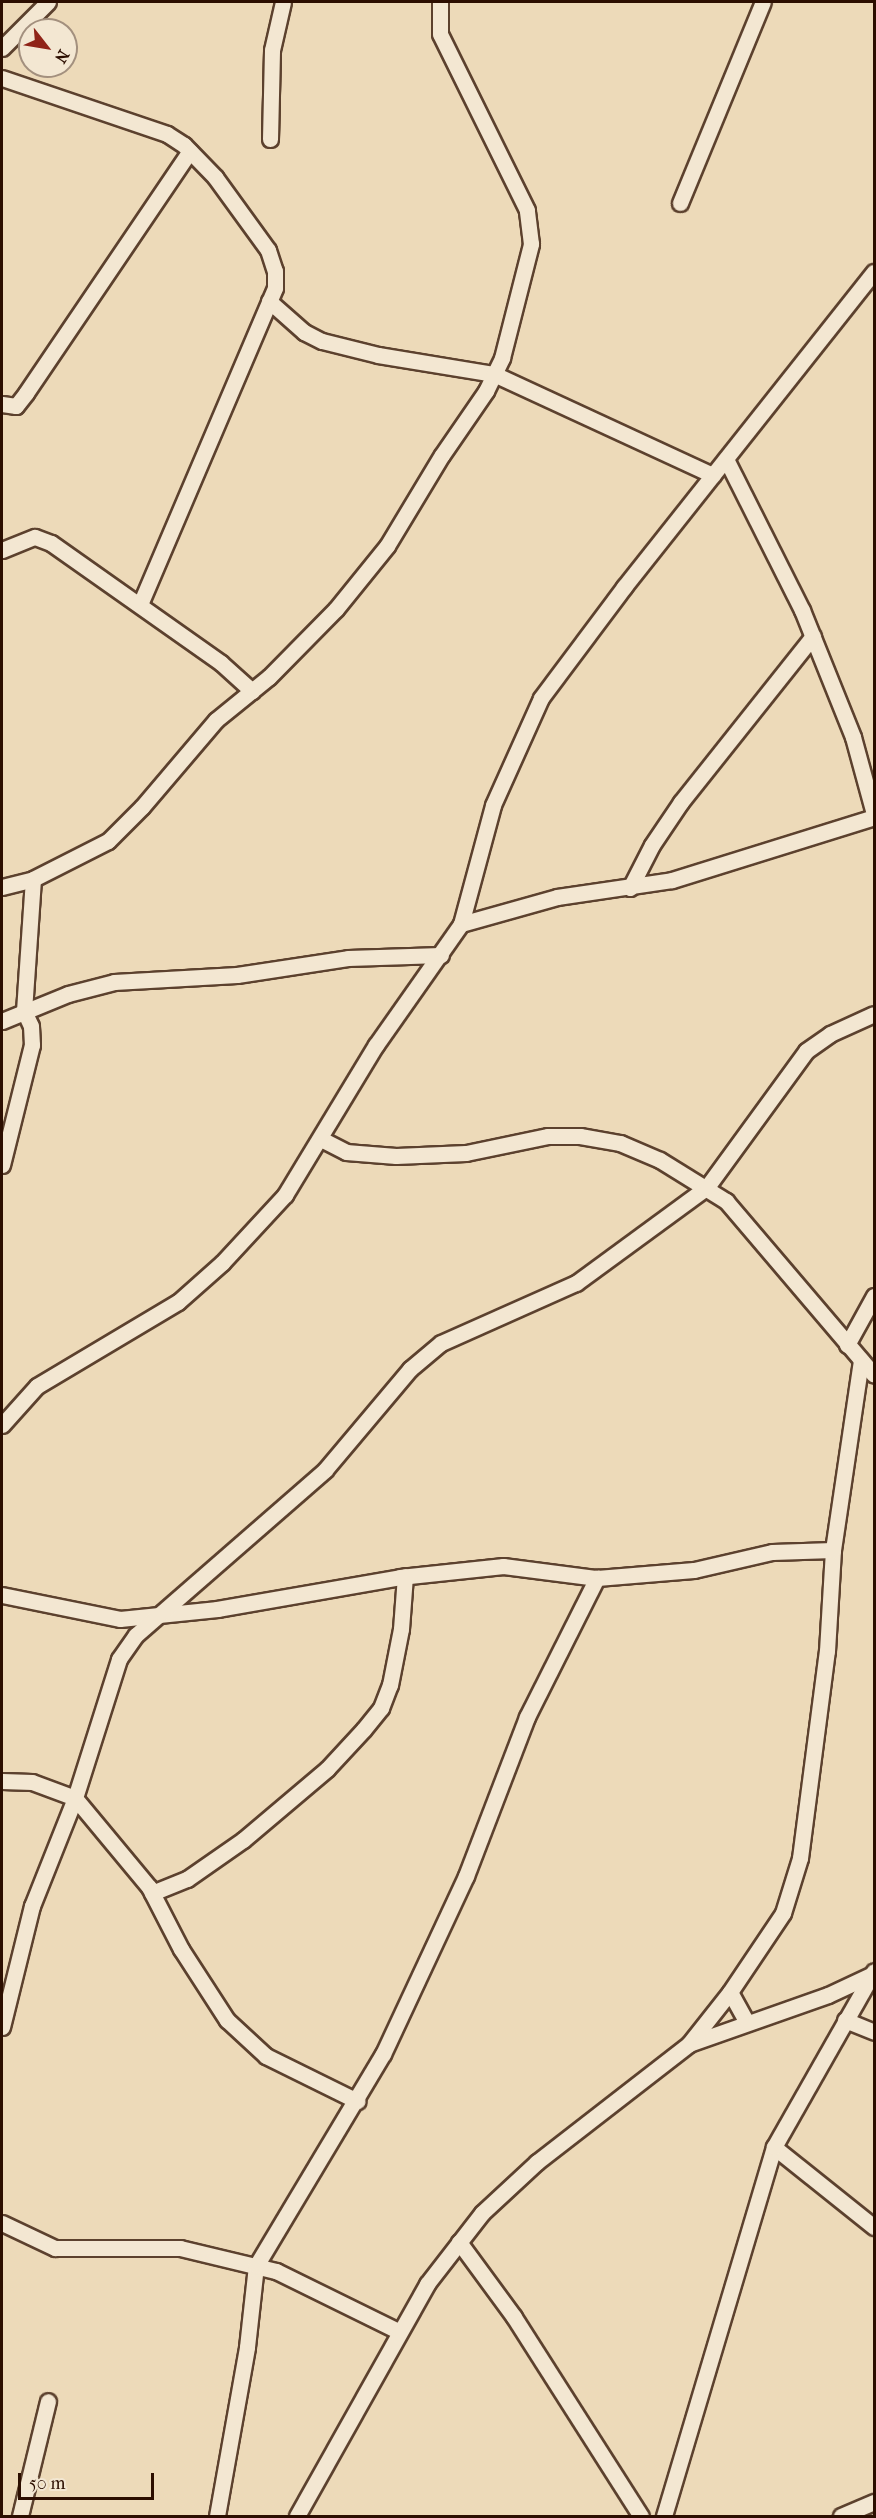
<!DOCTYPE html>
<style>
body{margin:0}
#map{position:relative;width:876px;height:2518px;overflow:hidden;background:#eddab9;font-family:"IM FELL French Canon",serif}
div>[style]{position:absolute}
.roads{filter:drop-shadow(2px 0 #5c412e) drop-shadow(-2px 0 #5c412e) drop-shadow(0 2px #5c412e) drop-shadow(0 -2px #5c412e)}
.minor>*{height:15px;margin:-7.5px;padding:0 7.5px;transform-origin:7.5px;border-radius:7.5px;background:#f3e7d2}
span{translate:-50% -50%;white-space:nowrap;text-align:center;line-height:1.15;-webkit-text-stroke:4.5px #f3e7d2;paint-order:stroke}
.frame{position:absolute;inset:0;border:3px solid #2c0e00;pointer-events:none}
.north{position:absolute;left:18px;top:18px;width:60px;height:60px;box-sizing:border-box;background:#f3e7d2;border:2px solid #a3907e;border-radius:50%;rotate:121deg;font-size:16px;font-weight:700;line-height:24px;text-align:center;color:#2c0e00}
.north::after{content:'';display:block;margin:auto;width:21px;height:27px;background:#8f2418;clip-path:polygon(50% 0,100% 100%,50% 72%,0 100%)}
.scale{position:absolute;left:18px;top:2473px;width:136px;height:27px;box-sizing:border-box;border:3px solid #2c0e00;border-top:0;padding-left:8px;font-size:18px;line-height:21px;white-space:nowrap;color:#2c0e00;-webkit-text-stroke:4px #f3e7d2;paint-order:stroke}
</style>
<div id="map">
<div class="roads">
<div class="minor">
<div style="left:2px;top:48px;width:65px;rotate:-45deg"></div>
<div style="left:2px;top:78px;width:174px;rotate:18.7deg"></div>
<div style="left:167px;top:134px;width:20px;rotate:33deg"></div>
<div style="left:184px;top:145px;width:45px;rotate:45.9deg"></div>
<div style="left:215px;top:177px;width:90px;rotate:54deg"></div>
<div style="left:268px;top:250px;width:22px;rotate:72deg"></div>
<div style="left:275px;top:271px;width:17px;rotate:90deg"></div>
<div style="left:275px;top:288px;width:344px;rotate:113.1deg"></div>
<div style="left:270px;top:139px;width:89px;rotate:-88.7deg"></div>
<div style="left:272px;top:50px;width:49px;rotate:-77.1deg"></div>
<div style="left:680px;top:203px;width:217px;rotate:-67.6deg"></div>
<div style="left:269px;top:301px;width:47px;rotate:41.5deg"></div>
<div style="left:304px;top:332px;width:20px;rotate:27deg"></div>
<div style="left:322px;top:341px;width:58px;rotate:14deg"></div>
<div style="left:378px;top:355px;width:118px;rotate:9.3deg"></div>
<div style="left:494px;top:374px;width:241px;rotate:24.8deg"></div>
<div style="left:2px;top:404px;width:14px;rotate:8deg"></div>
<div style="left:16px;top:406px;width:16px;rotate:-52deg"></div>
<div style="left:26px;top:393px;width:292px;rotate:-55.9deg"></div>
<div style="left:726px;top:459px;width:169px;rotate:63.3deg"></div>
<div style="left:802px;top:610px;width:137px;rotate:68.1deg"></div>
<div style="left:853px;top:737px;width:80px;rotate:74.7deg"></div>
<div style="left:2px;top:550px;width:35px;rotate:-22deg"></div>
<div style="left:35px;top:537px;width:17px;rotate:21deg"></div>
<div style="left:51px;top:543px;width:208px;rotate:35.2deg"></div>
<div style="left:221px;top:663px;width:42px;rotate:42.1deg"></div>
<div style="left:2px;top:887px;width:32px;rotate:-14deg"></div>
<div style="left:33px;top:879px;width:84px;rotate:-26.9deg"></div>
<div style="left:108px;top:841px;width:48px;rotate:-45deg"></div>
<div style="left:142px;top:807px;width:114px;rotate:-49.6deg"></div>
<div style="left:216px;top:720px;width:68px;rotate:-39.1deg"></div>
<div style="left:269px;top:677px;width:95px;rotate:-45.4deg"></div>
<div style="left:336px;top:609px;width:81px;rotate:-51deg"></div>
<div style="left:387px;top:546px;width:106px;rotate:-58.9deg"></div>
<div style="left:442px;top:455px;width:78px;rotate:-55.5deg"></div>
<div style="left:486px;top:391px;width:37px;rotate:-64deg"></div>
<div style="left:502px;top:358px;width:118px;rotate:-75.7deg"></div>
<div style="left:531px;top:244px;width:34px;rotate:-97deg"></div>
<div style="left:527px;top:210px;width:196px;rotate:-116.3deg"></div>
<div style="left:440px;top:34px;width:32px;rotate:-90deg"></div>
<div style="left:630px;top:888px;width:48px;rotate:-62.9deg"></div>
<div style="left:652px;top:845px;width:52px;rotate:-56deg"></div>
<div style="left:681px;top:802px;width:212px;rotate:-51.5deg"></div>
<div style="left:461px;top:924px;width:100px;rotate:-15.7deg"></div>
<div style="left:557px;top:897px;width:116px;rotate:-8.4deg"></div>
<div style="left:672px;top:880px;width:212px;rotate:-17.3deg"></div>
<div style="left:2px;top:1021px;width:71px;rotate:-22.2deg"></div>
<div style="left:68px;top:994px;width:48px;rotate:-14.6deg"></div>
<div style="left:114px;top:982px;width:123px;rotate:-3.3deg"></div>
<div style="left:237px;top:975px;width:112px;rotate:-8.7deg"></div>
<div style="left:348px;top:958px;width:93px;rotate:-1.8deg"></div>
<div style="left:321px;top:1139px;width:28px;rotate:27deg"></div>
<div style="left:346px;top:1152px;width:50px;rotate:4.6deg"></div>
<div style="left:396px;top:1156px;width:70px;rotate:-2.5deg"></div>
<div style="left:466px;top:1153px;width:84px;rotate:-11.7deg"></div>
<div style="left:548px;top:1136px;width:32px"></div>
<div style="left:580px;top:1136px;width:41px;rotate:9.9deg"></div>
<div style="left:620px;top:1143px;width:43px;rotate:23deg"></div>
<div style="left:660px;top:1160px;width:78px;rotate:31.8deg"></div>
<div style="left:726px;top:1201px;width:228px;rotate:49.6deg"></div>
<div style="left:2px;top:1165px;width:124px;rotate:-76deg"></div>
<div style="left:32px;top:1045px;width:19px;rotate:-93deg"></div>
<div style="left:31px;top:1026px;width:17px;rotate:-115deg"></div>
<div style="left:24px;top:1011px;width:132px;rotate:-86.1deg"></div>
<div style="left:847px;top:1345px;width:56px;rotate:-61.1deg"></div>
<div style="left:2px;top:1425px;width:52px;rotate:-48.1deg"></div>
<div style="left:37px;top:1386px;width:164px;rotate:-30.8deg"></div>
<div style="left:178px;top:1302px;width:59px;rotate:-41.6deg"></div>
<div style="left:222px;top:1263px;width:93px;rotate:-47.2deg"></div>
<div style="left:285px;top:1195px;width:175px;rotate:-58.8deg"></div>
<div style="left:376px;top:1045px;width:148px;rotate:-54.9deg"></div>
<div style="left:461px;top:924px;width:123px;rotate:-74.9deg"></div>
<div style="left:493px;top:805px;width:117px;rotate:-65.8deg"></div>
<div style="left:541px;top:698px;width:139px;rotate:-53.2deg"></div>
<div style="left:624px;top:587px;width:402px;rotate:-51.6deg"></div>
<div style="left:2px;top:1595px;width:120px;rotate:11.5deg"></div>
<div style="left:120px;top:1619px;width:98px;rotate:-5.9deg"></div>
<div style="left:217px;top:1609px;width:186px;rotate:-9.9deg"></div>
<div style="left:400px;top:1577px;width:104px;rotate:-6.1deg"></div>
<div style="left:503px;top:1566px;width:95px;rotate:7.3deg"></div>
<div style="left:597px;top:1578px;width:97px;rotate:-4.7deg"></div>
<div style="left:694px;top:1570px;width:80px;rotate:-13deg"></div>
<div style="left:772px;top:1552px;width:61px;rotate:-1.9deg"></div>
<div style="left:2px;top:1781px;width:30px;rotate:2deg"></div>
<div style="left:32px;top:1782px;width:46px;rotate:20.4deg"></div>
<div style="left:75px;top:1798px;width:116px;rotate:50.3deg"></div>
<div style="left:149px;top:1887px;width:70px;rotate:62.7deg"></div>
<div style="left:181px;top:1949px;width:85px;rotate:57.1deg"></div>
<div style="left:227px;top:2020px;width:53px;rotate:42.7deg"></div>
<div style="left:266px;top:2056px;width:102px;rotate:26.3deg"></div>
<div style="left:152px;top:1893px;width:38px;rotate:-22deg"></div>
<div style="left:187px;top:1879px;width:68px;rotate:-34.9deg"></div>
<div style="left:243px;top:1840px;width:110px;rotate:-40.2deg"></div>
<div style="left:327px;top:1769px;width:54px;rotate:-47.2deg"></div>
<div style="left:364px;top:1729px;width:27px;rotate:-51deg"></div>
<div style="left:381px;top:1708px;width:25px;rotate:-69deg"></div>
<div style="left:390px;top:1685px;width:57px;rotate:-78.9deg"></div>
<div style="left:401px;top:1629px;width:53px;rotate:-85.7deg"></div>
<div style="left:730px;top:1992px;width:35px;rotate:61deg"></div>
<div style="left:845px;top:2020px;width:31px;rotate:22deg"></div>
<div style="left:2px;top:2027px;width:125px;rotate:-76.1deg"></div>
<div style="left:32px;top:1906px;width:116px;rotate:-68.3deg"></div>
<div style="left:75px;top:1798px;width:146px;rotate:-72.4deg"></div>
<div style="left:119px;top:1659px;width:29px;rotate:-55deg"></div>
<div style="left:136px;top:1635px;width:251px;rotate:-41.1deg"></div>
<div style="left:325px;top:1470px;width:132px;rotate:-49.9deg"></div>
<div style="left:410px;top:1369px;width:40px;rotate:-40deg"></div>
<div style="left:441px;top:1343px;width:148px;rotate:-24deg"></div>
<div style="left:576px;top:1283px;width:162px;rotate:-36.2deg"></div>
<div style="left:707px;top:1187px;width:168px;rotate:-53.9deg"></div>
<div style="left:806px;top:1051px;width:29px;rotate:-35deg"></div>
<div style="left:830px;top:1034px;width:48px;rotate:-24.4deg"></div>
<div style="left:689px;top:2044px;width:147px;rotate:-19.4deg"></div>
<div style="left:828px;top:1995px;width:50px;rotate:-25deg"></div>
<div style="left:774px;top:2147px;width:128px;rotate:38.7deg"></div>
<div style="left:2px;top:2223px;width:59px;rotate:25.3deg"></div>
<div style="left:55px;top:2248px;width:125px"></div>
<div style="left:180px;top:2248px;width:99px;rotate:13.5deg"></div>
<div style="left:276px;top:2271px;width:136px;rotate:26.2deg"></div>
<div style="left:459px;top:2242px;width:93px;rotate:53.7deg"></div>
<div style="left:514px;top:2317px;width:236px;rotate:57.5deg"></div>
<div style="left:20px;top:2516px;width:118px;rotate:-76.3deg"></div>
<div style="left:217px;top:2516px;width:172px;rotate:-79.9deg"></div>
<div style="left:247px;top:2347px;width:81px;rotate:-83.7deg"></div>
<div style="left:256px;top:2266px;width:247px;rotate:-59.1deg"></div>
<div style="left:383px;top:2054px;width:196px;rotate:-65deg"></div>
<div style="left:466px;top:1876px;width:170px;rotate:-69deg"></div>
<div style="left:527px;top:1717px;width:156px;rotate:-63.3deg"></div>
<div style="left:297px;top:2516px;width:266px;rotate:-60.7deg"></div>
<div style="left:427px;top:2284px;width:90px;rotate:-52.2deg"></div>
<div style="left:482px;top:2213px;width:75px;rotate:-42.8deg"></div>
<div style="left:537px;top:2162px;width:192px;rotate:-37.8deg"></div>
<div style="left:689px;top:2044px;width:66px;rotate:-51.7deg"></div>
<div style="left:730px;top:1992px;width:95px;rotate:-56.1deg"></div>
<div style="left:783px;top:1913px;width:58px;rotate:-72.8deg"></div>
<div style="left:800px;top:1858px;width:209px;rotate:-82.6deg"></div>
<div style="left:827px;top:1651px;width:101px;rotate:-86.6deg"></div>
<div style="left:833px;top:1550px;width:192px;rotate:-81.6deg"></div>
<div style="left:664px;top:2516px;width:385px;rotate:-73.4deg"></div>
<div style="left:774px;top:2147px;width:202px;rotate:-60.4deg"></div>
<div style="left:841px;top:2516px;width:36px;rotate:-23deg"></div>
</div>
</div>
<div class="frame"></div>
<div class="north">N</div>
<div class="scale">50 m</div>
</div>
